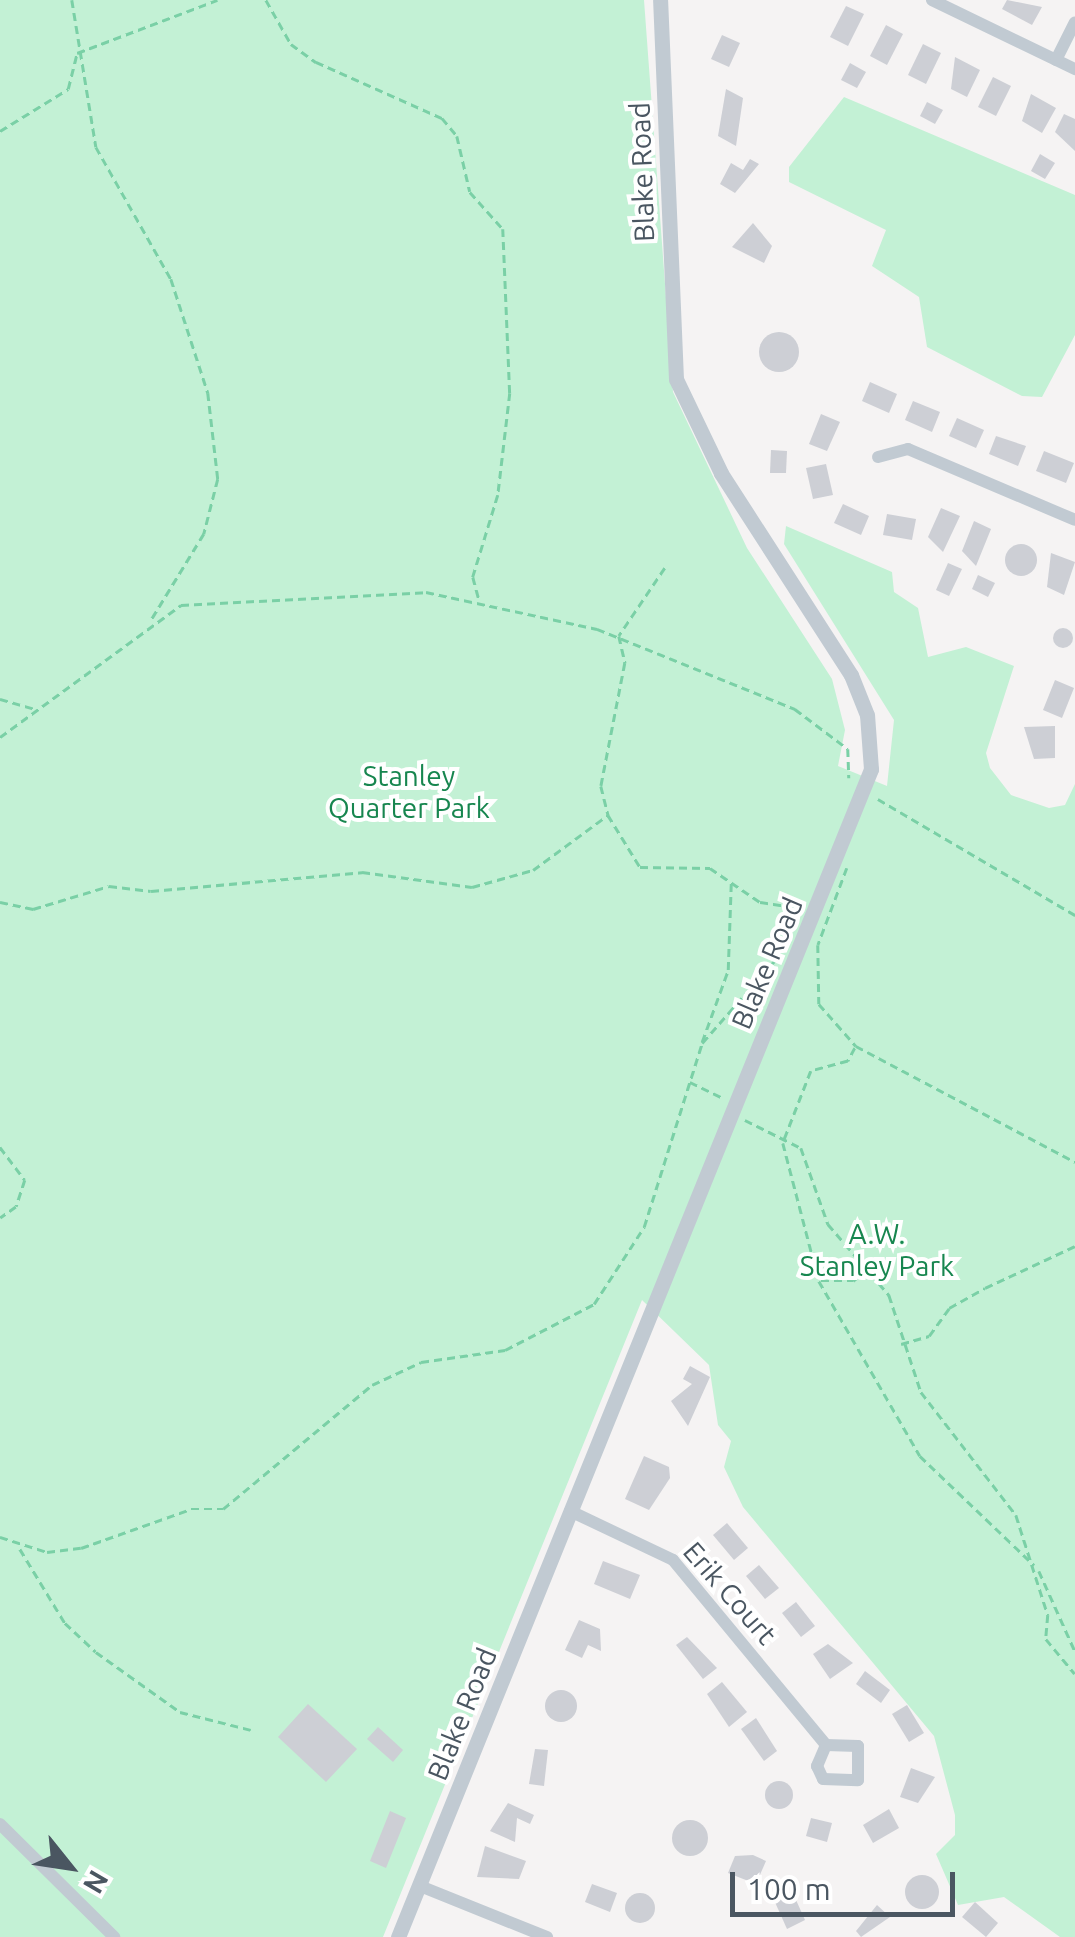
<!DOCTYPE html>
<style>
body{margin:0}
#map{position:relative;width:1075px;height:1937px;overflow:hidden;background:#f5f3f3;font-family:Ubuntu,sans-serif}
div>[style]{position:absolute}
.green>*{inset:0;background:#c3f1d5}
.building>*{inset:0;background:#cdcfd5}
.round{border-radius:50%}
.path>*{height:2.5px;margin-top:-1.25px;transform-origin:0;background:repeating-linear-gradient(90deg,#7ad0a6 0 8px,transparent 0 13px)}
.minor>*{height:12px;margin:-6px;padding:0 6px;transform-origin:6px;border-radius:6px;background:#c1cad2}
.tertiary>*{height:15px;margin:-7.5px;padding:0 7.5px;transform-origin:7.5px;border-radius:7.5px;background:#c1cad2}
span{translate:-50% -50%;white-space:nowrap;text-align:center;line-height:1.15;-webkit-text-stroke:8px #fff;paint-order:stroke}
.street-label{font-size:28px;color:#4a5661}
.park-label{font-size:28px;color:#17864f}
.north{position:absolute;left:20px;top:1817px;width:100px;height:100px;-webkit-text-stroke:8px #fff;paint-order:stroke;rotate:120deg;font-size:28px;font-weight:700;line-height:40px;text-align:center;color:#4a5661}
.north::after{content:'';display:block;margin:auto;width:35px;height:45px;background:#4a5661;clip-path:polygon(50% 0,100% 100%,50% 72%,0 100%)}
.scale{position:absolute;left:730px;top:1872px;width:225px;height:45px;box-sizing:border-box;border:5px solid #4a5661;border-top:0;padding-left:12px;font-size:30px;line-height:35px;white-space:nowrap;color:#4a5661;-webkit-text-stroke:8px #fff;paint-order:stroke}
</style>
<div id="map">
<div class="green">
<div style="clip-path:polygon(0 0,644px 0,673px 392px,747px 548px,832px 679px,845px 730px,838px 766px,887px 786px,894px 720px,784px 544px,786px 526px,892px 572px,894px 592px,918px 608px,928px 657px,966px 647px,1014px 666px,986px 753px,990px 768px,1011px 795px,1049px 808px,1065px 805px,1075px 784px,1075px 1937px,1060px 1937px,1004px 1897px,958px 1905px,936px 1854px,955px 1835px,955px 1815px,934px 1736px,743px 1507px,724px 1467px,731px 1441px,718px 1425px,709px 1365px,642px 1300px,383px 1937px,0 1937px)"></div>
<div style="clip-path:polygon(844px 97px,1075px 195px,1075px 335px,1042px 397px,1022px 396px,927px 347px,919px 297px,872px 266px,886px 230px,789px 182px,789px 167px)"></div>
</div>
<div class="building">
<div style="clip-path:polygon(1007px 0,1042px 7px,1032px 25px,1002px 9px)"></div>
<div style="clip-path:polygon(846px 6px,864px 14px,848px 46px,830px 37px)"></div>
<div style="clip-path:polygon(886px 25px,903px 34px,887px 65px,870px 56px)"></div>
<div style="clip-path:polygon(722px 35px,740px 43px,729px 67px,711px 59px)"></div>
<div style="clip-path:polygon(923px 44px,941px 53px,926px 84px,908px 75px)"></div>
<div style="clip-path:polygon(955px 57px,980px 70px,967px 97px,951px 89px)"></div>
<div style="clip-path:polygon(850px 63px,866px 72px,857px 88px,841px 80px)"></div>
<div style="clip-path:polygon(993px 77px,1011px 86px,996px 116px,978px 107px)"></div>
<div style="clip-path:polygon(726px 89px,743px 98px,736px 146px,718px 136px)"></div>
<div style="clip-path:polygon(1031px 94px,1056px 108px,1042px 133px,1022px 121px)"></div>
<div style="clip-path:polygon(927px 102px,943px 110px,935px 124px,920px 116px)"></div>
<div style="clip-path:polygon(1064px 114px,1075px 119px,1075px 151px,1055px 132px)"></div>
<div style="clip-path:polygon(1040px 154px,1055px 163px,1045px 179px,1031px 171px)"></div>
<div style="clip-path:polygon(750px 159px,759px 164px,735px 193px,720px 184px,731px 163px,743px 170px)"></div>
<div style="clip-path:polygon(753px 223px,772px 246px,764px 263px,732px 247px)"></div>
<div class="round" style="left:759px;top:332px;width:40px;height:40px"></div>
<div style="clip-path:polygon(870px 382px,897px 394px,889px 413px,862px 401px)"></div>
<div style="clip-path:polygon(913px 401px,940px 412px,932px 432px,905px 420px)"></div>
<div style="clip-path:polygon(821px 414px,840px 422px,827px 451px,809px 444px)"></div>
<div style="clip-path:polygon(957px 418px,984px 430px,976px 448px,949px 436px)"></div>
<div style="clip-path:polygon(996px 436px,1026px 446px,1018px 466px,989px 454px)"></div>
<div style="clip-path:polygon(771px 450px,787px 451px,786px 473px,770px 473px)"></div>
<div style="clip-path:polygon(1044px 451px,1074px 463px,1066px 483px,1036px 471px)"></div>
<div style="clip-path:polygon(826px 464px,833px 495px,813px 499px,806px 468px)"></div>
<div style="clip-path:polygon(843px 504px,869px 516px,861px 535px,834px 523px)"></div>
<div style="clip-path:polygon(941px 508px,960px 516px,943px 552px,928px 537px)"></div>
<div style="clip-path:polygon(887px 514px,916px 519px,912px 540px,883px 535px)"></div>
<div style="clip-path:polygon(974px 521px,991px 529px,976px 566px,962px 551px)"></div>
<div class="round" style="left:1005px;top:544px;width:32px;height:32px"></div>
<div style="clip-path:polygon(1051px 553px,1075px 562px,1064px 595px,1047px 587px)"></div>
<div style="clip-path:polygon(948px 563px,962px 569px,949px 596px,936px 590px)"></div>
<div style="clip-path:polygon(978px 575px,995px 583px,988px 597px,972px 589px)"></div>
<div class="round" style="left:1053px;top:628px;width:20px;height:20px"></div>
<div style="clip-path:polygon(1055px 680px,1074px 688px,1062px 718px,1043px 710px)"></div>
<div style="clip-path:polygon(1055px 726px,1055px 758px,1034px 759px,1024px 727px)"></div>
<div style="clip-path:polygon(690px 1366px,710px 1377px,688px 1426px,671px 1401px,692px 1384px,683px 1379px)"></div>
<div style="clip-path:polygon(644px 1456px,669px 1467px,670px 1478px,649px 1510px,625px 1499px)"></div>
<div style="clip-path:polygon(727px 1523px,748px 1548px,734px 1560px,713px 1535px)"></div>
<div style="clip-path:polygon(603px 1561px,640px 1575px,630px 1599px,594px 1584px)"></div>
<div style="clip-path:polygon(759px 1565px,779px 1588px,765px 1599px,746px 1576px)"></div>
<div style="clip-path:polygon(796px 1602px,815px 1626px,801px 1637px,782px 1613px)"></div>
<div style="clip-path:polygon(579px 1620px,600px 1629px,601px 1651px,588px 1645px,582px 1658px,565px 1650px)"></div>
<div style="clip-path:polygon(687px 1637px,717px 1668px,703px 1679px,676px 1645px)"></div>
<div style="clip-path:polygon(828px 1644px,853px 1663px,830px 1679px,813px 1654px)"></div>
<div style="clip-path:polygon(865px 1671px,890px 1690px,881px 1703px,856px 1684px)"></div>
<div style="clip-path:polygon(722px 1682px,747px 1712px,729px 1727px,707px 1694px)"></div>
<div class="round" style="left:545px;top:1690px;width:32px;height:32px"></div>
<div style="clip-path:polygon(308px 1704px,357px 1749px,326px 1782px,278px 1737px)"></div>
<div style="clip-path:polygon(907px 1705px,924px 1733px,909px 1742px,892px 1714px)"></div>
<div style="clip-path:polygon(756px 1718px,777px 1751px,764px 1761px,741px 1729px)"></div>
<div style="clip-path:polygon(378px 1727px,403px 1750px,393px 1762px,367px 1739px)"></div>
<div style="clip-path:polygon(535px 1749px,548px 1750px,544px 1786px,529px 1784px)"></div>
<div style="clip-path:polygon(911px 1768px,935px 1777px,918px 1803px,900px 1797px)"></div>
<div class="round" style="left:765px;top:1781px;width:28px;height:28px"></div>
<div style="clip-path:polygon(508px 1803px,534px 1815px,530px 1824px,517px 1818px,515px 1842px,490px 1831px)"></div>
<div style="clip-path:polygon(889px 1809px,899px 1828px,873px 1843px,863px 1825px)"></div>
<div style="clip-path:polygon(390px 1811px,406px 1818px,386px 1868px,370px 1861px)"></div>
<div style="clip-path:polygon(811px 1818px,832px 1823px,827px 1842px,806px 1836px)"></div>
<div class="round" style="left:672px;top:1820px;width:36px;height:36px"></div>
<div style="clip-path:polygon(485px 1846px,526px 1861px,519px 1879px,477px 1877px)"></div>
<div style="clip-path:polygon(753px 1855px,766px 1861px,756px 1884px,728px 1873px,735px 1856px)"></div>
<div class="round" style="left:905px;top:1875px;width:34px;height:34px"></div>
<div style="clip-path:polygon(592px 1884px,617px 1893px,610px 1912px,585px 1902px)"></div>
<div style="clip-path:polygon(792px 1891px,805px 1920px,787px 1929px,774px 1900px)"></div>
<div class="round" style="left:625px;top:1893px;width:30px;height:30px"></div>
<div style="clip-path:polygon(975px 1902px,998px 1923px,986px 1937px,962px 1917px)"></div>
<div style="clip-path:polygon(877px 1905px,890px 1917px,861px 1937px,856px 1931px)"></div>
</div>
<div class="path">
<div style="left:72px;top:0;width:149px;rotate:80.7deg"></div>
<div style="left:96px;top:147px;width:152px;rotate:60.4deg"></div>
<div style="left:171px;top:279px;width:120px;rotate:72deg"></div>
<div style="left:208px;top:393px;width:87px;rotate:83.4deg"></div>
<div style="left:218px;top:479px;width:57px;rotate:104.3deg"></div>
<div style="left:204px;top:534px;width:100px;rotate:121.5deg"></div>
<div style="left:266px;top:0;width:51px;rotate:60.4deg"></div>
<div style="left:291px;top:44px;width:31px;rotate:36deg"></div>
<div style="left:316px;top:62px;width:138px;rotate:24deg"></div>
<div style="left:442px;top:118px;width:23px;rotate:50deg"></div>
<div style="left:457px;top:136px;width:57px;rotate:76.9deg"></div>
<div style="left:470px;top:192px;width:50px;rotate:48.3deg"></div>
<div style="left:503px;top:229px;width:164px;rotate:87.6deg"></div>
<div style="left:510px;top:393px;width:103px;rotate:96.7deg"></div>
<div style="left:498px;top:495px;width:86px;rotate:107deg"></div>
<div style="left:473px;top:577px;width:23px;rotate:75deg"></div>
<div style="left:0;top:131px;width:80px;rotate:-31.7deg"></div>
<div style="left:68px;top:89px;width:37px;rotate:-76deg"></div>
<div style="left:77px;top:53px;width:150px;rotate:-20.7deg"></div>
<div style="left:665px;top:568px;width:82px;rotate:124.1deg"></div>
<div style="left:619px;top:636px;width:28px;rotate:77deg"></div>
<div style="left:625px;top:663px;width:125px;rotate:101deg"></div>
<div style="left:601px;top:786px;width:30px;rotate:76deg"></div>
<div style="left:608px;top:815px;width:61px;rotate:58.4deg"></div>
<div style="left:640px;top:867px;width:70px;rotate:0.8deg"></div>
<div style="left:710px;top:868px;width:60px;rotate:34.2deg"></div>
<div style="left:760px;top:902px;width:40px;rotate:8.5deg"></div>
<div style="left:0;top:699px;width:36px;rotate:16deg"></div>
<div style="left:0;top:737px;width:224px;rotate:-36.1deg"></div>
<div style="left:181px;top:605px;width:245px;rotate:-3deg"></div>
<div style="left:426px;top:592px;width:175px;rotate:12.2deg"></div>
<div style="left:597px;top:629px;width:214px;rotate:22deg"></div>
<div style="left:795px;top:709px;width:66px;rotate:37deg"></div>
<div style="left:848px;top:749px;width:29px;rotate:88deg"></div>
<div style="left:878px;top:799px;width:229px;rotate:30.5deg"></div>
<div style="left:847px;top:868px;width:82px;rotate:110.6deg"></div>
<div style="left:818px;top:945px;width:59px;rotate:89deg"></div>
<div style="left:819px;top:1004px;width:56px;rotate:48.6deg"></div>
<div style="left:856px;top:1046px;width:248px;rotate:27.9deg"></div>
<div style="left:0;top:902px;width:34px;rotate:12deg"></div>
<div style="left:33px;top:909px;width:79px;rotate:-16.8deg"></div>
<div style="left:109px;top:886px;width:42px;rotate:6.8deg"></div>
<div style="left:151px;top:891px;width:212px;rotate:-5.1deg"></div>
<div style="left:362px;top:872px;width:111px;rotate:7.8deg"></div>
<div style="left:472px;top:887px;width:63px;rotate:-15.6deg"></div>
<div style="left:533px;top:870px;width:93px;rotate:-36.3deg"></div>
<div style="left:702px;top:1042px;width:77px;rotate:-70.1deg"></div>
<div style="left:728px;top:970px;width:88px;rotate:-88deg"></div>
<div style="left:855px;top:1048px;width:15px;rotate:118deg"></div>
<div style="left:848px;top:1061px;width:38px;rotate:165deg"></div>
<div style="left:811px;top:1071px;width:77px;rotate:111.3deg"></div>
<div style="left:783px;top:1143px;width:143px;rotate:75.4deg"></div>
<div style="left:819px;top:1281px;width:202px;rotate:60deg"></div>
<div style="left:920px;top:1456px;width:158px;rotate:43.7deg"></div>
<div style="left:690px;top:1082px;width:37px;rotate:26deg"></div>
<div style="left:745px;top:1120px;width:63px;rotate:26.6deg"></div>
<div style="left:801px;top:1148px;width:81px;rotate:70.4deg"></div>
<div style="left:828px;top:1224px;width:94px;rotate:49.3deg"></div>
<div style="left:889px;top:1295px;width:102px;rotate:71.7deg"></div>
<div style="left:921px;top:1392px;width:155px;rotate:52.3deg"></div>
<div style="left:1016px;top:1515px;width:105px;rotate:72.3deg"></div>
<div style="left:1048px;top:1615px;width:24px;rotate:95deg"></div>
<div style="left:1046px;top:1639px;width:45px;rotate:50.4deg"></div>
<div style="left:0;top:1147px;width:41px;rotate:52.9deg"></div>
<div style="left:25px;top:1180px;width:28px;rotate:108deg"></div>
<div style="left:16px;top:1207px;width:19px;rotate:145deg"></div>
<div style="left:821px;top:1281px;width:32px"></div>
<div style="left:853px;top:1281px;width:19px;rotate:-39deg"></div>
<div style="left:901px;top:1344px;width:29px;rotate:-16deg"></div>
<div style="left:929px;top:1336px;width:34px;rotate:-54deg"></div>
<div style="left:949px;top:1308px;width:41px;rotate:-29.1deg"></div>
<div style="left:985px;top:1288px;width:99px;rotate:-25deg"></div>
<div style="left:0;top:1537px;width:49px;rotate:17.7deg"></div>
<div style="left:47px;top:1552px;width:34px;rotate:-7deg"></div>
<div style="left:81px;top:1548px;width:117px;rotate:-19.5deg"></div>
<div style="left:191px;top:1509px;width:32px"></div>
<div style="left:223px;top:1509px;width:194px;rotate:-39.8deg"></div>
<div style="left:372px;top:1385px;width:54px;rotate:-25.1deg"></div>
<div style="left:421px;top:1362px;width:85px;rotate:-8.1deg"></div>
<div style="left:505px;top:1350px;width:100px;rotate:-27.3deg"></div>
<div style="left:594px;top:1304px;width:92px;rotate:-57deg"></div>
<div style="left:644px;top:1227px;width:193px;rotate:-72.5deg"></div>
<div style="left:702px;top:1043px;width:112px;rotate:-48.6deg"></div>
<div style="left:20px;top:1549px;width:87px;rotate:58.7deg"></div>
<div style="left:65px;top:1623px;width:42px;rotate:43.1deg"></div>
<div style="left:96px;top:1652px;width:103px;rotate:35.5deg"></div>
<div style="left:180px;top:1712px;width:73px;rotate:14.2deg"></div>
<div style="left:1039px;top:1571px;width:88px;rotate:65.8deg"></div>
</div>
<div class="minor">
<div style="left:932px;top:0;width:159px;rotate:25.8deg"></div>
<div style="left:1056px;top:60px;width:42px;rotate:-63.4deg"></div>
<div style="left:878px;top:457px;width:31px;rotate:-15deg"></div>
<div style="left:908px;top:449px;width:181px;rotate:23deg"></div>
<div style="left:570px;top:1511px;width:114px;rotate:25.4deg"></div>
<div style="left:673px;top:1560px;width:240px;rotate:50.4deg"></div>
<div style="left:826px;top:1745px;width:23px;rotate:113deg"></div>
<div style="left:817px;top:1766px;width:14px;rotate:65deg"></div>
<div style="left:823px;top:1779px;width:35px;rotate:2deg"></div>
<div style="left:858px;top:1780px;width:34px;rotate:-90deg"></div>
<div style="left:858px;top:1746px;width:32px;rotate:-178deg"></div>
<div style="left:0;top:1824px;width:161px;rotate:44.7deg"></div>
<div style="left:420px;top:1886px;width:137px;rotate:21.9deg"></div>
</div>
<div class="tertiary">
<div style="left:398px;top:1937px;width:1260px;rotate:-67.95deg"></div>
<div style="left:871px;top:769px;width:54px;rotate:-94.2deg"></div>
<div style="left:867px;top:715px;width:43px;rotate:-111.8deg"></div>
<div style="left:851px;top:675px;width:240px;rotate:-122.8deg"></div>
<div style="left:721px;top:473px;width:104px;rotate:-115.6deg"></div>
<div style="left:676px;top:379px;width:379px;rotate:-92.4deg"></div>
</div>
<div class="street-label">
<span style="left:642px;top:172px;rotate:-92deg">Blake Road</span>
<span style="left:767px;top:963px;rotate:-67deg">Blake Road</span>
<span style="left:730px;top:1593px;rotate:49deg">Erik Court</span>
<span style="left:462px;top:1714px;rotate:-68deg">Blake Road</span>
</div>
<div class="park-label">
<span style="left:409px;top:792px">Stanley<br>Quarter Park</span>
<span style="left:877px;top:1250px">A.W.<br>Stanley Park</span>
</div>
<div class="north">N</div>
<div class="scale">100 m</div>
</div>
